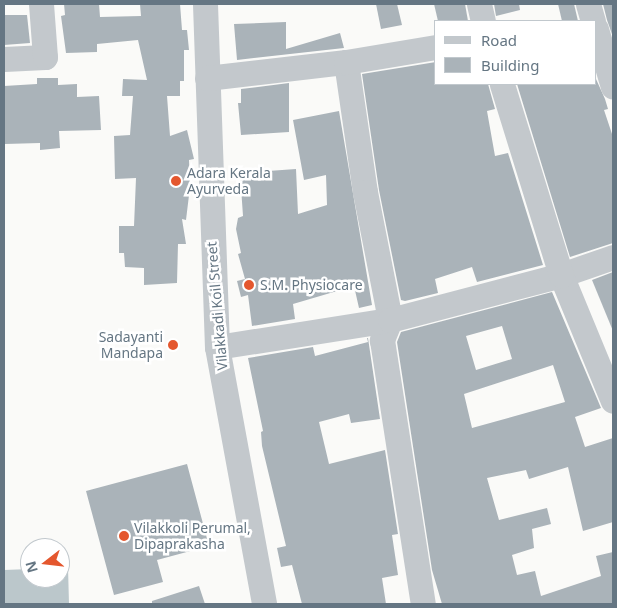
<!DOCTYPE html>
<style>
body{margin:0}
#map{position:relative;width:617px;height:608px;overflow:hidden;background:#fafaf8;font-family:"Noto Sans",sans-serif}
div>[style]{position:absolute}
.water>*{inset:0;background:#bbc7cb}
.building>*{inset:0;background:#aab3b9}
.minor>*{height:25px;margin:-12.5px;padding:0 12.5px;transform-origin:12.5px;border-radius:12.5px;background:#c3c8cc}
.dots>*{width:14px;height:14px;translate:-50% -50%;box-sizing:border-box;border:2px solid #fff;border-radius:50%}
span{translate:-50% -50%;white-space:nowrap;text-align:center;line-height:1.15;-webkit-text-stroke:5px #fff;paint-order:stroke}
.poi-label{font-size:14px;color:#657683}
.left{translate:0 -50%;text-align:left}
.right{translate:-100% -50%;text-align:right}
.street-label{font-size:14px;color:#657683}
.frame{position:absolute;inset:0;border:5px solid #657683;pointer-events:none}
.legend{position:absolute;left:434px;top:20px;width:162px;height:65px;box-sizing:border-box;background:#fff;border:1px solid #c1c8cd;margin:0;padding:6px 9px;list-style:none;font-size:15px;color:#657683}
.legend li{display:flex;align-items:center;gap:10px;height:25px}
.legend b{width:25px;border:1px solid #c1c8cd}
.north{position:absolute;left:20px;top:538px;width:50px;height:50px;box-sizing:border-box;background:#fff;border:1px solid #c1c8cd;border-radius:50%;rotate:254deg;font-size:14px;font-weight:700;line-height:20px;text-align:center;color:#657683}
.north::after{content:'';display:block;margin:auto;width:18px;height:22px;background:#e4572e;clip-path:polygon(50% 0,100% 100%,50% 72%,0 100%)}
</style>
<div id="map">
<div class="water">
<div style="clip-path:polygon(68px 567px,69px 604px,4px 604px,4px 570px,30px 569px,30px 578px,60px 578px,60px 568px)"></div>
</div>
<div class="building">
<div style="clip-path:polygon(64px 4px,99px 4px,100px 17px,141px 16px,140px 4px,180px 4px,182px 30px,187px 30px,189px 50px,184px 50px,184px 81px,180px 81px,180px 96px,167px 96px,170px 136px,187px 130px,194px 159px,189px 160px,190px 187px,186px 220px,182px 219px,186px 244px,178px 244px,177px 283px,144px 285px,144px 268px,125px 267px,124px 253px,119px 253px,119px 226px,134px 226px,136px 178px,115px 179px,114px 136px,130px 135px,133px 96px,122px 96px,123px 79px,147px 80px,138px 40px,97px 44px,97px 52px,66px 53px,61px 16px,65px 15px)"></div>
<div style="clip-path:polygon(376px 4px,397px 4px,402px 25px,381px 29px)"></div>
<div style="clip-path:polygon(434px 4px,465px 4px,468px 21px,438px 21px)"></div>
<div style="clip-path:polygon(494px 4px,519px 4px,520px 10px,496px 16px)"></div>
<div style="clip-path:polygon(558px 4px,574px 4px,578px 21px,562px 21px)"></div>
<div style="clip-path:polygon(603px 4px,613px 4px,613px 37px,607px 20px)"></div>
<div style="clip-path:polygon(4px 15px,27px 15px,30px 43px,4px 45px)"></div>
<div style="clip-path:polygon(286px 22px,286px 49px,340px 33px,344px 48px,237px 60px,234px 24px)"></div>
<div style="clip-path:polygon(436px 62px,436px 84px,488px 84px,495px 109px,487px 111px,495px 156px,508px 153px,543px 265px,477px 282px,472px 267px,435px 279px,438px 293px,405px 301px,401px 300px,379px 190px,362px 74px)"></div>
<div style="clip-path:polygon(37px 78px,58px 78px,58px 85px,77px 84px,77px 97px,99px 96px,101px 130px,59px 131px,60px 148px,40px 150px,40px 143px,5px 144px,4px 86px,37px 84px)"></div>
<div style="clip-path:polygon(596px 79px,605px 99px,608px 109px,604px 110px,613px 137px,613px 243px,570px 257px,517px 84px,596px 84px)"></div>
<div style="clip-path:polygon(289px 83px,289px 132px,241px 135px,238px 103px,241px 103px,241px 89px)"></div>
<div style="clip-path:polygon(339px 111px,372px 305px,359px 308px,354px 286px,293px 304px,295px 319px,252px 326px,248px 295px,241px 297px,237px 281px,245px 279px,238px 254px,241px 253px,236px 229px,238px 218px,243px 216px,240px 173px,296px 169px,298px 214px,327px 205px,326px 175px,304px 180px,293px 120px)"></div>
<div style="clip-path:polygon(613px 272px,613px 331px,592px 280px)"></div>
<div style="clip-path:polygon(evenodd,552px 292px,601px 408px,575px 417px,585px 447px,613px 438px,613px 522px,583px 531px,568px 467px,529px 479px,526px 470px,487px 478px,499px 520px,547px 508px,551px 524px,532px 529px,534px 548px,512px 555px,517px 575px,535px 571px,541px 596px,601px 576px,596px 556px,613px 552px,613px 604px,442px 604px,432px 570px,397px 342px,401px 332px,552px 292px,502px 326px,512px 359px,476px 370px,466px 336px,502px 326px,552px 292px,553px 365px,565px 402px,472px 428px,464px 394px,553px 365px)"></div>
<div style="clip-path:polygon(367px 338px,368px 338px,380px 419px,351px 423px,349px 414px,319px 422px,329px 464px,385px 450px,398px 534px,392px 535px,398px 575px,382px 578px,386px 604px,302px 604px,292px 565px,281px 567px,277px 548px,286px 546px,262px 446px,261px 432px,263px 431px,248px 358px,313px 347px,315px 356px,368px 342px)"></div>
<div style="clip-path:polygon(187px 464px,209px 546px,157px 560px,163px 582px,114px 595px,86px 491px)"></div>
<div style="clip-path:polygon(199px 586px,205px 604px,152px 604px,152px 601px)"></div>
</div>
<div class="minor">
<div style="left:205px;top:4px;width:343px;rotate:88deg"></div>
<div style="left:217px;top:347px;width:261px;rotate:79.6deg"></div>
<div style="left:479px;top:4px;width:17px;rotate:77deg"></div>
<div style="left:588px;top:4px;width:18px;rotate:74deg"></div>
<div style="left:596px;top:29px;width:60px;rotate:73.7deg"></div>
<div style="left:4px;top:59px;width:41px;rotate:-2.8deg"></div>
<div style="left:45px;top:57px;width:53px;rotate:-94.3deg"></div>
<div style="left:346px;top:62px;width:131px;rotate:81.7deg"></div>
<div style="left:365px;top:192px;width:130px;rotate:78.9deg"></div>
<div style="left:390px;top:320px;width:22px;rotate:112deg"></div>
<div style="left:382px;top:340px;width:267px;rotate:81.2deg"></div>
<div style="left:207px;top:78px;width:140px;rotate:-6.6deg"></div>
<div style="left:346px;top:62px;width:91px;rotate:-9.5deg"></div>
<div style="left:613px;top:257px;width:55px;rotate:160.9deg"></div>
<div style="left:561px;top:275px;width:136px;rotate:67.6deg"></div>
<div style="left:217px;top:347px;width:175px;rotate:-8.9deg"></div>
<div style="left:390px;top:320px;width:177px;rotate:-14.7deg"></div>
<div style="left:561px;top:275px;width:200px;rotate:-107.2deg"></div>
</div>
<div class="dots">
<div style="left:176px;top:181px;background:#e4572e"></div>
<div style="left:249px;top:285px;background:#e4572e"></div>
<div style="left:173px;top:345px;background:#e4572e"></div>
<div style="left:124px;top:536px;background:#e4572e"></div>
</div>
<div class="poi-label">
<span class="left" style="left:187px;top:181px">Adara Kerala<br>Ayurveda</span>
<span class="left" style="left:260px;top:285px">S.M. Physiocare</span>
<span class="right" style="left:163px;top:345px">Sadayanti<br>Mandapa</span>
<span class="left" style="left:134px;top:536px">Vilakkoli Perumal,<br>Dipaprakasha</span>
</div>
<div class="street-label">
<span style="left:217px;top:306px;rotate:-95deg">Vilakkadi Koil Street</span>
</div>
<div class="frame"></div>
<ul class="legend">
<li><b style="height:6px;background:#c3c8cc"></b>Road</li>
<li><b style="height:14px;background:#aab3b9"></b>Building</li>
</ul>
<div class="north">N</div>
</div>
